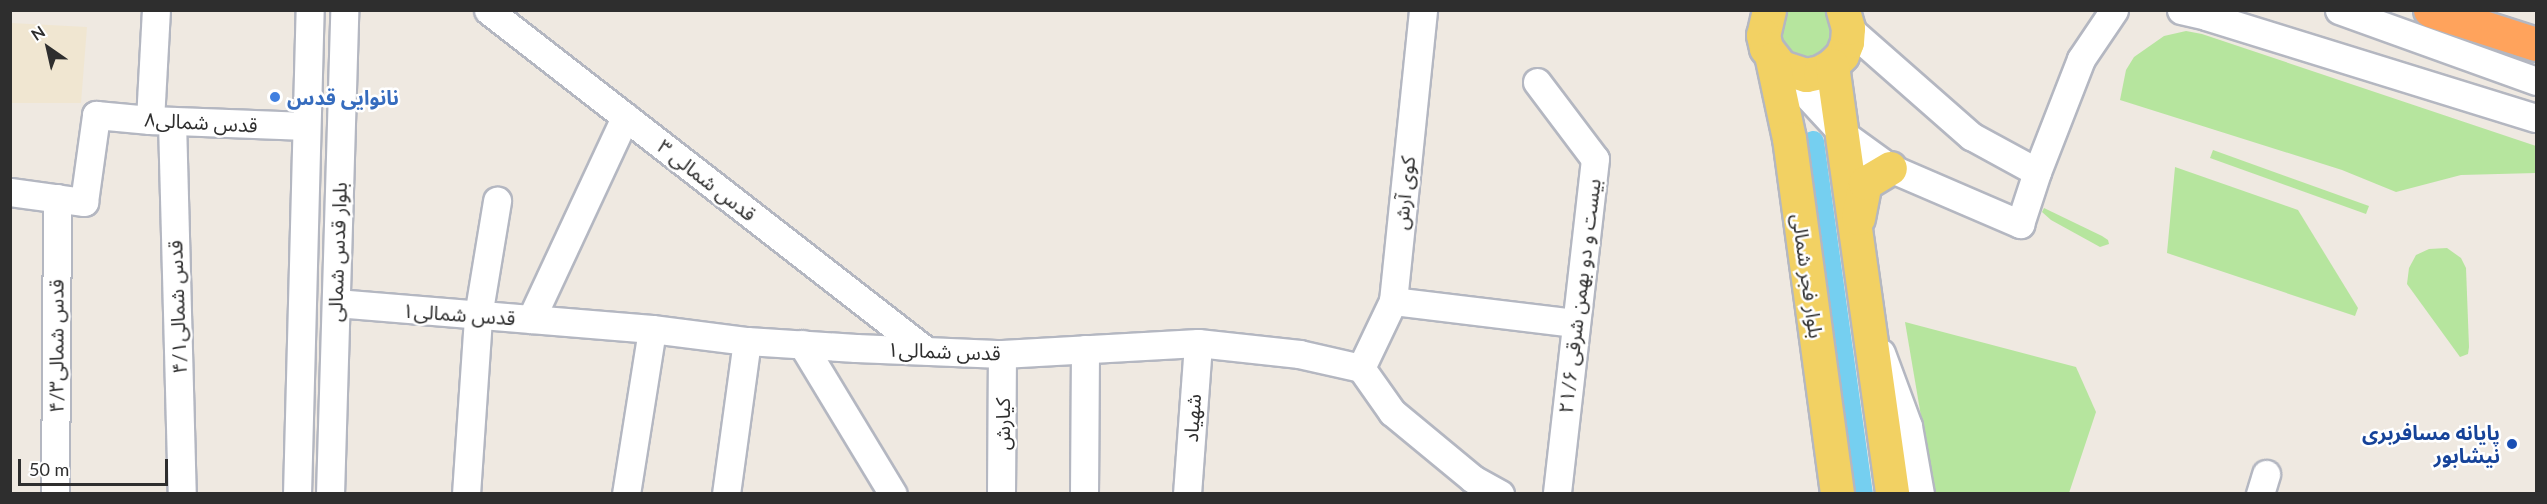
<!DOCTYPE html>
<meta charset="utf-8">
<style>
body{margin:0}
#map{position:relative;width:2547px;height:504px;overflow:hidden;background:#efe9e1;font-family:Lato,"Noto Sans Arabic",sans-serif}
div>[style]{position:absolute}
.education>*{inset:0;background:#f0e6d1}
.green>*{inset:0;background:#b6e59e}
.canal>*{height:21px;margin:-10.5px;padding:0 10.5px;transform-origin:10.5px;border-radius:10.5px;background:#75cff0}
.roads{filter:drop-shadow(2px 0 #b4b7c1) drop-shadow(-2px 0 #b4b7c1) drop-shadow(0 2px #b4b7c1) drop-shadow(0 -2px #b4b7c1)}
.minor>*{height:27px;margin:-13.5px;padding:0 13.5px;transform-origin:13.5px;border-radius:13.5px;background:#fff}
.major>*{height:33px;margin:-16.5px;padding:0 16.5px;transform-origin:16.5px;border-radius:16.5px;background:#f2d163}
.highway>*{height:33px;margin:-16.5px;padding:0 16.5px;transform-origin:16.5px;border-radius:16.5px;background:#ffa35c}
.dots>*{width:16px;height:16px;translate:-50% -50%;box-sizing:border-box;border:3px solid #fff;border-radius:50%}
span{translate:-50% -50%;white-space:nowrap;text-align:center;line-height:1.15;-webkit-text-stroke:5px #fff;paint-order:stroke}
.shop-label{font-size:20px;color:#366cbe;font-weight:700}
.left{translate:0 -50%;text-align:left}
.street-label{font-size:20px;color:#2e2e2e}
.transit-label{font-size:20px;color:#164399;font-weight:700}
.right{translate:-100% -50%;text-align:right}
.frame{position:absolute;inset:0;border:12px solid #2e2e2e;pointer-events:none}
.north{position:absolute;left:18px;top:18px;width:60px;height:60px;-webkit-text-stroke:4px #fff;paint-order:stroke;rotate:326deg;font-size:16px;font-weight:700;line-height:24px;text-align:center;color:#2e2e2e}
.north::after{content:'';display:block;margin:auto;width:21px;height:27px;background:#2e2e2e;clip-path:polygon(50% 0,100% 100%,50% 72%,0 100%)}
.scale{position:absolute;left:18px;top:459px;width:150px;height:27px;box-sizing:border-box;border:3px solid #2e2e2e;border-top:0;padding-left:8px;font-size:18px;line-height:21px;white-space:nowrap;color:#2e2e2e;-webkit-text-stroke:4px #fff;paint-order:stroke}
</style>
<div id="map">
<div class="education">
<div style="clip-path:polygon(11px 23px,87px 27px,81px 103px,11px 103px)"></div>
</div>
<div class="green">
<div style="clip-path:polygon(1782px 10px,1829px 11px,1834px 18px,1832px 47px,1806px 62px,1780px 49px,1776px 19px)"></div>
<div style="clip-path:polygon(2186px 31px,2202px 34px,2536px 146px,2536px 173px,2461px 175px,2396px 192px,2342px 170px,2120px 100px,2126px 70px,2134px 57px,2164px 36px)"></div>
<div style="clip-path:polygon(2213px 150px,2369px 206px,2366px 214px,2210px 158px)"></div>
<div style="clip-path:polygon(2175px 167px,2298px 210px,2358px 308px,2355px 316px,2167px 253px)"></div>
<div style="clip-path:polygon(2044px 208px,2102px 236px,2108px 240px,2109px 244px,2100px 247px,2051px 220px,2042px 212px)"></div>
<div style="clip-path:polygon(2447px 248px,2461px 258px,2466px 268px,2469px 347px,2468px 354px,2460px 357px,2407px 284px,2409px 268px,2416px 255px,2429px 249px)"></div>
<div style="clip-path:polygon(1905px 322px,2076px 367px,2096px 412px,2069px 493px,1934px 493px)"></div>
</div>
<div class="canal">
<div style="left:1813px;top:141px;width:356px;rotate:82.1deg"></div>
</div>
<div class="roads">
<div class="minor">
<div style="left:488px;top:10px;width:554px;rotate:37.88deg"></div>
<div style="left:2181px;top:10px;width:26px;rotate:13deg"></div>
<div style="left:2206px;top:16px;width:345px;rotate:17.2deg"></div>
<div style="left:2339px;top:10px;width:209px;rotate:19.8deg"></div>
<div style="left:1848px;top:28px;width:164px;rotate:41.3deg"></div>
<div style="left:1971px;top:136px;width:75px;rotate:28.6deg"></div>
<div style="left:1781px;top:67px;width:91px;rotate:47.2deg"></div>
<div style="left:1843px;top:134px;width:58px;rotate:35.9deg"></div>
<div style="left:1890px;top:168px;width:142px;rotate:23.3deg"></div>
<div style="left:2020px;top:224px;width:55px;rotate:-71.9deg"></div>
<div style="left:2037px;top:172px;width:121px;rotate:-68.7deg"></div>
<div style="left:2081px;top:59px;width:59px;rotate:-56deg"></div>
<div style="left:1537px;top:82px;width:96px;rotate:53deg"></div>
<div style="left:1595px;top:159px;width:337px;rotate:96.5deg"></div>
<div style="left:150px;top:120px;width:110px;rotate:-86.9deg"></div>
<div style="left:172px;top:121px;width:373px;rotate:88.5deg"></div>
<div style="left:10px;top:192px;width:75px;rotate:7.7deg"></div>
<div style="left:84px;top:202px;width:88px;rotate:-82.1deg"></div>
<div style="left:96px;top:115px;width:54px;rotate:5.3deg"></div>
<div style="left:150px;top:120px;width:156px;rotate:2.2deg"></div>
<div style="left:1393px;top:301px;width:184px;rotate:6.9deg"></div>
<div style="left:336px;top:303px;width:317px;rotate:4.7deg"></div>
<div style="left:652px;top:329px;width:96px;rotate:7.2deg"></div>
<div style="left:747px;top:341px;width:109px;rotate:3.7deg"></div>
<div style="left:856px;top:348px;width:146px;rotate:2.4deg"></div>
<div style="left:1002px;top:354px;width:196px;rotate:-3.2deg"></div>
<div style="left:1198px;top:343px;width:102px;rotate:6.2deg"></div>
<div style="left:1299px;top:354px;width:64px;rotate:12.7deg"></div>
<div style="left:1361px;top:368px;width:54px;rotate:54.8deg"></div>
<div style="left:1392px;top:412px;width:105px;rotate:39.6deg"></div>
<div style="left:1473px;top:479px;width:31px;rotate:29deg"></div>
<div style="left:531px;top:319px;width:223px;rotate:-65deg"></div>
<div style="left:802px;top:344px;width:175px;rotate:58.8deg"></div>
<div style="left:1881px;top:353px;width:78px;rotate:69.7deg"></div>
<div style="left:1908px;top:426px;width:69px;rotate:80deg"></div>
<div style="left:1361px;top:368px;width:74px;rotate:-64.5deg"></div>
<div style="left:1393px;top:301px;width:293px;rotate:-84.1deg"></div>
<div style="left:55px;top:494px;width:296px;rotate:-89.6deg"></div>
<div style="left:297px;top:494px;width:484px;rotate:-88.5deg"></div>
<div style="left:330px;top:494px;width:484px;rotate:-88.3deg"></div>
<div style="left:466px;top:494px;width:178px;rotate:-86.1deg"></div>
<div style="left:478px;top:316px;width:117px;rotate:-80.6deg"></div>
<div style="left:626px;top:494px;width:167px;rotate:-81deg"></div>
<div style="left:726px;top:494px;width:154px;rotate:-82.2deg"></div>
<div style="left:1001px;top:494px;width:140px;rotate:-89.6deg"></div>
<div style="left:1084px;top:494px;width:145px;rotate:-89.6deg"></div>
<div style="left:1187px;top:494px;width:151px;rotate:-85.8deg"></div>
<div style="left:2260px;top:494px;width:21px;rotate:-73deg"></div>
</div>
<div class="major">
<div style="left:1769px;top:10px;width:26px;rotate:103deg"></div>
<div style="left:1763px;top:35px;width:13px;rotate:77deg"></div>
<div style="left:1766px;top:48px;width:24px;rotate:52deg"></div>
<div style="left:1781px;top:67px;width:26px;rotate:18deg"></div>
<div style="left:1806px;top:75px;width:14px;rotate:-12deg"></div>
<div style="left:1820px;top:72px;width:14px;rotate:-30deg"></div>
<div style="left:1832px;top:65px;width:14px;rotate:-45deg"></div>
<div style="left:1842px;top:55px;width:14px;rotate:-69deg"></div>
<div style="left:1847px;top:42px;width:14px;rotate:-86deg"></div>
<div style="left:1848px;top:28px;width:19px;rotate:-106deg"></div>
<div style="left:1772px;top:59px;width:81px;rotate:77.9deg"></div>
<div style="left:1789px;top:138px;width:359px;rotate:82.3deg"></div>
<div style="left:1832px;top:65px;width:433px;rotate:82deg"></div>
<div style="left:1858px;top:218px;width:36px;rotate:-79deg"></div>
<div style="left:1865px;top:183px;width:29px;rotate:-31deg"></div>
</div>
<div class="highway">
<div style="left:2430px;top:10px;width:111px;rotate:17.8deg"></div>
</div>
</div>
<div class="dots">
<div style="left:275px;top:97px;background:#3f7fe0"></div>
<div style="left:2512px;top:444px;background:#1a4fb4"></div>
</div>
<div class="shop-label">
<span class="left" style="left:287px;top:97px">نانوایی قدس</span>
</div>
<div class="street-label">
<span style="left:201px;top:122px;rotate:3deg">قدس شمالی۸</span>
<span style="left:707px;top:180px;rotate:38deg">قدس شمالی ۳</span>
<span style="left:1404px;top:193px;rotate:-84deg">کوی آرش</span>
<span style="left:337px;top:252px;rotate:-88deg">بلوار قدس شمالی</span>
<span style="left:1808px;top:276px;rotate:82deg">بلوار فجر شمالی</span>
<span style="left:1579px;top:296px;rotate:-83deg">بیست و دو بهمن شرقی ۲۱/۶</span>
<span style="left:177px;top:307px;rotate:-92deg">قدس شمالی۴/۱</span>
<span style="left:459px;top:314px;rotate:4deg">قدس شمالی۱</span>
<span style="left:56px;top:346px;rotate:-90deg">قدس شمالی۴/۳</span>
<span style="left:944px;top:351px;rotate:2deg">قدس شمالی۱</span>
<span style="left:1192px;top:418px;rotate:-86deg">شهیاد</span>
<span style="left:1002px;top:424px;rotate:-90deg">کیارش</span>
</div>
<div class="transit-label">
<span class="right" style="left:2500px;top:444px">پایانه مسافربری<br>نیشابور</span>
</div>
<div class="frame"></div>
<div class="north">N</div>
<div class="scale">50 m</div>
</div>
